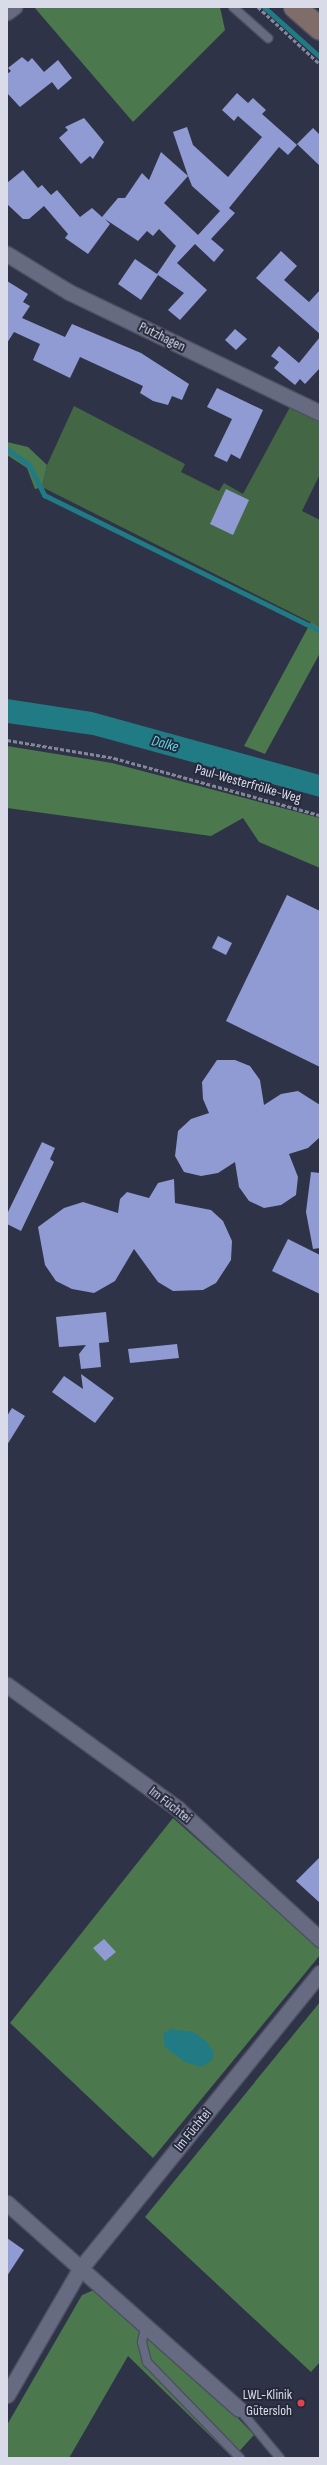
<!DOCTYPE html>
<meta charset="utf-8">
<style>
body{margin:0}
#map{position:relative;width:327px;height:2465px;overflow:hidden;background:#2f3347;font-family:"Sofia Sans Condensed",sans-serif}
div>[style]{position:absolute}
.green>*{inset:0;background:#436745}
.forest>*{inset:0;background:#4c784e}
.water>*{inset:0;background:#217b85}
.stream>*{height:5px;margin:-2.5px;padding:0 2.5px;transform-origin:2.5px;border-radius:2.5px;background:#217b85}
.building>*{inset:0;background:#8f9bd2}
.path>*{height:2.5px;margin-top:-1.25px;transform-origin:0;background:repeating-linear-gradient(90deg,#848797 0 4px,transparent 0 6px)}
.roads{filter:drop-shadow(1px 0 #4d5161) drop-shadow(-1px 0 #4d5161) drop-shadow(0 1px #4d5161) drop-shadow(0 -1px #4d5161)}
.service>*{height:8px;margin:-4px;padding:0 4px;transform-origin:4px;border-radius:4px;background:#666b82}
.minor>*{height:15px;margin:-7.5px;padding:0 7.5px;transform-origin:7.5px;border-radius:7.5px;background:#666b82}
.secondary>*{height:22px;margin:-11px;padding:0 11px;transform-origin:11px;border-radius:11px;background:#806c68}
.dots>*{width:11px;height:11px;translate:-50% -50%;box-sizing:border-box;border:2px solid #25293c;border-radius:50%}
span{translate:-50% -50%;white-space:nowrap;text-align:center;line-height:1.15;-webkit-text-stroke:4px #25293c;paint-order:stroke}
.street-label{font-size:14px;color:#d9dce8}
.poi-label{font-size:14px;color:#d9dce8}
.right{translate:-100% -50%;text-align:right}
.water-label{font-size:15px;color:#59d7e6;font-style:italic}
.frame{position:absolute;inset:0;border:8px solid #d9dce8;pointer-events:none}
</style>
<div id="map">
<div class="green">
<div style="clip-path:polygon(74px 406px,185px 464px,181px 472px,219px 491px,224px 483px,243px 494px,290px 407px,320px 422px,320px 474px,302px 511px,320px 520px,320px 627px,42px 487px,47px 465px)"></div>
</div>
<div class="forest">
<div style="clip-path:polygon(34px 7px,220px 7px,225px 30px,133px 122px)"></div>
<div style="clip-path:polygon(7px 442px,28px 447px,47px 465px,42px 487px,35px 489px,27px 468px,7px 455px)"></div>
<div style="clip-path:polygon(311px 622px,320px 627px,320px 653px,265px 754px,244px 746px)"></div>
<div style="clip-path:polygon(7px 746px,112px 763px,320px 818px,320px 868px,259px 842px,243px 818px,211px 836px,7px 808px)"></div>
<div style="clip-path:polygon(173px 1818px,320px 1949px,320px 1955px,153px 2158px,10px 2023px)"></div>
<div style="clip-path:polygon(320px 2002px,320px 2362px,311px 2372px,145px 2217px)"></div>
<div style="clip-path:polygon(94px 2290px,217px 2396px,254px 2435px,233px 2458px,128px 2356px,69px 2458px,7px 2458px,7px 2425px,82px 2295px)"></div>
</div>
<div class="water">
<div style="clip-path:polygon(7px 699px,92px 712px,320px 775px,320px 797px,93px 735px,7px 723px)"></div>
<div style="clip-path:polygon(171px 2029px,193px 2032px,206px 2041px,214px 2052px,212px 2060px,202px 2067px,185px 2062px,165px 2047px,163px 2034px)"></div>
</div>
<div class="stream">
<div style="left:264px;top:7px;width:75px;rotate:41.8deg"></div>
<div style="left:7px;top:449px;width:27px;rotate:36deg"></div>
<div style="left:29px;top:465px;width:34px;rotate:63deg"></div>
<div style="left:44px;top:495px;width:308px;rotate:26.2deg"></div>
</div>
<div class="building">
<div style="clip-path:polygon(22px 57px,28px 62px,32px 58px,44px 72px,58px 60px,72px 78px,58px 90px,52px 82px,20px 107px,7px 93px,7px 74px,11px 71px,8px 68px)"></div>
<div style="clip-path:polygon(evenodd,237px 93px,248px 103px,253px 98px,266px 110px,262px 114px,297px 145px,288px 155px,279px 147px,229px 208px,235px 213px,211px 239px,224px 250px,214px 262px,195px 244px,177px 263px,207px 290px,180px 320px,168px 310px,184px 293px,158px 275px,141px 300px,118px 284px,135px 259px,157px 274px,176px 246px,159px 229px,153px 236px,147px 231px,138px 241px,105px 219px,110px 224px,88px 254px,65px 238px,68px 234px,44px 206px,29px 219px,23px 219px,7px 204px,7px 183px,23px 170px,38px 188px,42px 185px,51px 195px,57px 190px,80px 217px,92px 208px,102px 217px,118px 198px,125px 198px,142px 173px,149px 180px,161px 152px,188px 176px,173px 132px,187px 127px,193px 145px,228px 177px,262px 137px,238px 116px,234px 121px,222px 110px,237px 93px,188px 176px,192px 186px,220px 211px,198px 235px,164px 203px,188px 176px)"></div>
<div style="clip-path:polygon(84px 118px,104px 142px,93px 159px,90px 156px,81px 164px,59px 138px,68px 130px,65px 127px)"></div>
<div style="clip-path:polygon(313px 128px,320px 135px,320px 166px,297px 144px)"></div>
<div style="clip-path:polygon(281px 251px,297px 266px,284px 280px,309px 302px,320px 290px,320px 334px,256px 278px)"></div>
<div style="clip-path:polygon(7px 281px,28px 294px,23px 302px,30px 306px,22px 318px,65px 337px,72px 324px,141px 353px,189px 384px,182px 400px,172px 396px,168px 405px,153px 401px,140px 393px,143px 386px,80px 357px,70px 378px,33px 360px,40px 344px,14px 332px,7px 343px)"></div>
<div style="clip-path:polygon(235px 329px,247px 339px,236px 350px,225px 340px)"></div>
<div style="clip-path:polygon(320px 337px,320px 368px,305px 384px,300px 379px,295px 385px,274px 368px,279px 362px,271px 356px,279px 346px,299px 363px)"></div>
<div style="clip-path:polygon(217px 388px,263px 410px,240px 459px,231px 454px,227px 462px,214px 456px,232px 419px,207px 407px)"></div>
<div style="clip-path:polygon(226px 489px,249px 500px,233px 535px,210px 524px)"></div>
<div style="clip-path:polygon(287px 895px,320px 911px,320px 1067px,226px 1021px)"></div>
<div style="clip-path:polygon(218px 936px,232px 943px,226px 955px,212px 948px)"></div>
<div style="clip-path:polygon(217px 1060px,235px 1060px,250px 1066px,260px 1080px,264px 1105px,281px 1094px,298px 1091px,320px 1105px,320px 1137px,308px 1148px,289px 1154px,298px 1177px,296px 1195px,281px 1205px,264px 1208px,249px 1201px,239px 1187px,235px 1162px,218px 1173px,201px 1176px,184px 1172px,175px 1156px,178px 1131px,191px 1119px,209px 1113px,203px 1099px,202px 1082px)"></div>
<div style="clip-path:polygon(42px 1142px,55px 1148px,50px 1159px,54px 1162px,21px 1231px,7px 1224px,7px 1214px)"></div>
<div style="clip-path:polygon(311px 1172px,320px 1173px,320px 1248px,313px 1249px,306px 1212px)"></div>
<div style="clip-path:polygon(174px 1179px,175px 1203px,211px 1210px,223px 1221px,232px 1241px,231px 1260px,216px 1283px,203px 1290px,173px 1291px,158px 1282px,134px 1249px,115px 1281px,94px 1293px,72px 1289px,56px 1281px,45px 1265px,38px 1227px,64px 1208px,83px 1202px,118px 1213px,120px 1199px,127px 1192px,149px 1198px,158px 1183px)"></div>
<div style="clip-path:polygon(288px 1239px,320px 1255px,320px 1294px,272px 1271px)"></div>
<div style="clip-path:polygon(106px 1312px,109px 1342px,99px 1343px,101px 1367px,81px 1369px,79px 1354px,86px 1345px,59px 1347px,56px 1317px)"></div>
<div style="clip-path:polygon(177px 1344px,179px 1358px,130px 1363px,128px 1349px)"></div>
<div style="clip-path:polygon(81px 1374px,114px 1398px,95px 1423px,52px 1392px,64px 1376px,83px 1389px)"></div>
<div style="clip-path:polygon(12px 1408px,25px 1416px,7px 1445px,7px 1416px)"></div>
<div style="clip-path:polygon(320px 1857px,320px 1903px,296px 1881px)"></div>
<div style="clip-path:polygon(104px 1939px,116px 1952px,105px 1961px,93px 1948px)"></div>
<div style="clip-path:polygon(7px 2238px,24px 2250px,7px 2276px)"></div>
</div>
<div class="path">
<div style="left:258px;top:7px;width:84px;rotate:42.6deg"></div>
<div style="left:7px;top:740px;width:109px;rotate:9.5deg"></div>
<div style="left:114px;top:758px;width:214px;rotate:15.5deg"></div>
</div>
<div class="roads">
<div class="service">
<div style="left:233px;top:7px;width:47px;rotate:41.5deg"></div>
<div style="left:146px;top:2324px;width:18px;rotate:103deg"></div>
<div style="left:142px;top:2342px;width:21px;rotate:76deg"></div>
<div style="left:147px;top:2362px;width:134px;rotate:45.9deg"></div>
<div style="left:239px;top:2409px;width:64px;rotate:50.1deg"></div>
</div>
<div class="minor">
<div style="left:7px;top:12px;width:9px;rotate:-36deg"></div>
<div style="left:7px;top:254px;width:73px;rotate:31.5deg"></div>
<div style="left:69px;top:292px;width:279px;rotate:25.7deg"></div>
<div style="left:7px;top:1685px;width:211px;rotate:35.9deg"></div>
<div style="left:178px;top:1809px;width:193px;rotate:42.5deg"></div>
<div style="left:7px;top:2203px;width:310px;rotate:41.6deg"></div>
<div style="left:7px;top:2395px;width:146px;rotate:-59.9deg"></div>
<div style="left:80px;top:2269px;width:381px;rotate:-51deg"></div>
</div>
<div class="secondary">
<div style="left:295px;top:7px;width:33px;rotate:41deg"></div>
</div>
</div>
<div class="dots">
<div style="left:301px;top:2403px;background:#e0444e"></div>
</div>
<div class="street-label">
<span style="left:162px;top:337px;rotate:26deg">Putzhagen</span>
<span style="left:248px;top:784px;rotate:16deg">Paul-Westerfrölke-Weg</span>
<span style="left:170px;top:1805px;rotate:38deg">Im Füchtei</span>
<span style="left:193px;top:2130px;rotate:-51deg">Im Füchtei</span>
</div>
<div class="poi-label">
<span class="right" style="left:292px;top:2403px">LWL-Klinik<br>Gütersloh</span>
</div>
<div class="water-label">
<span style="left:165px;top:744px;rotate:15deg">Dalke</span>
</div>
<div class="frame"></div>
</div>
